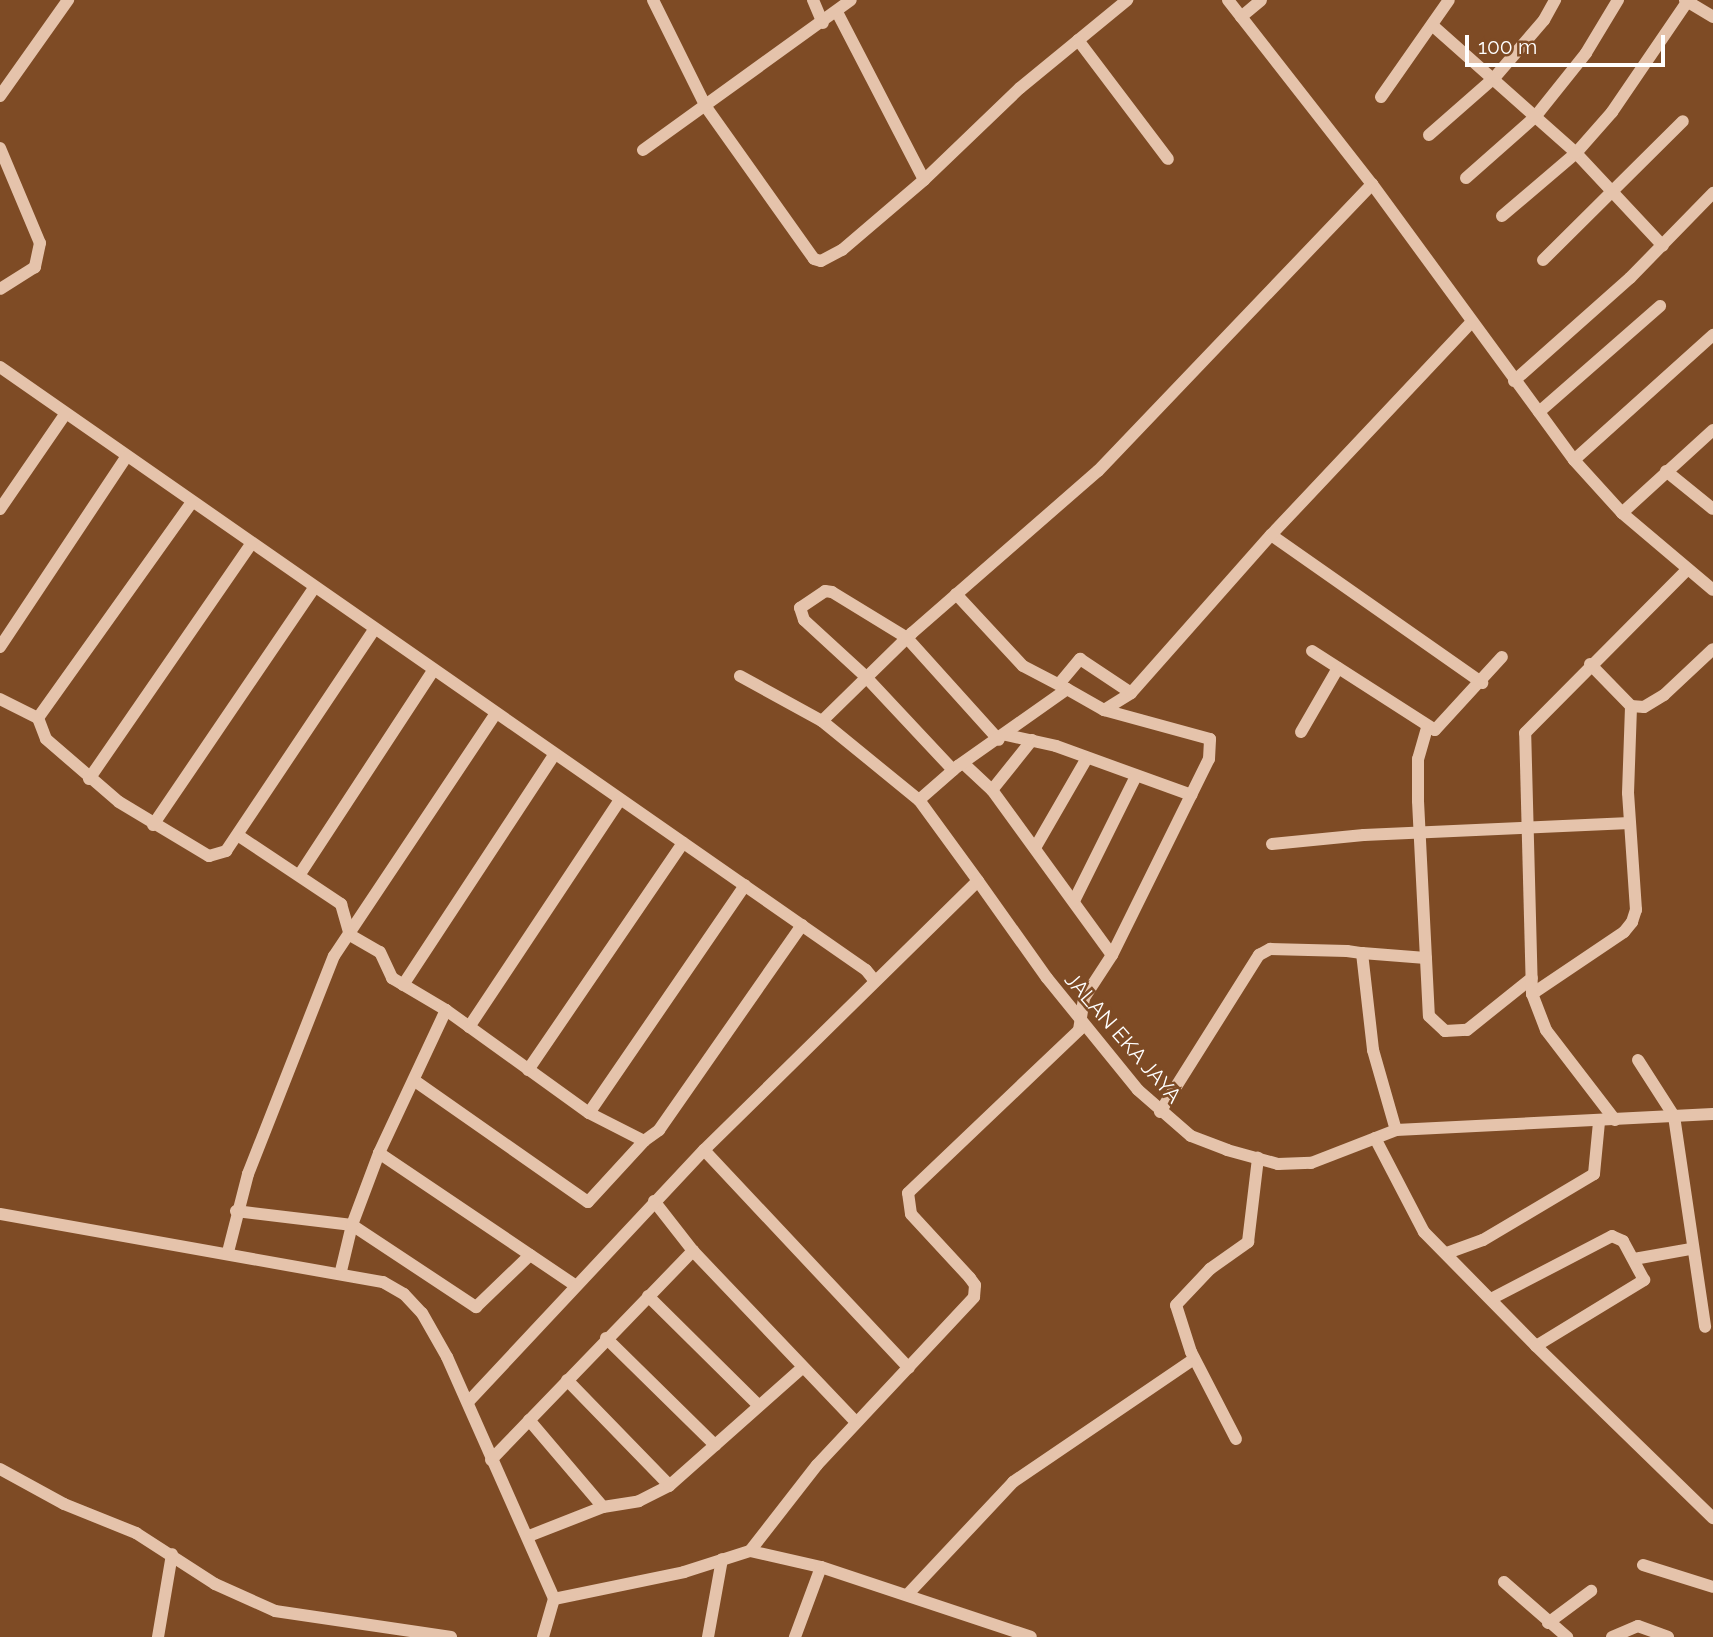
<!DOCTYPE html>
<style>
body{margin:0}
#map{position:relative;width:1713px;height:1637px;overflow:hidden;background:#7e4b25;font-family:Raleway,sans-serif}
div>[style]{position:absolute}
.minor>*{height:12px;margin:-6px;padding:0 6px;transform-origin:6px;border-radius:6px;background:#e5c3ab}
span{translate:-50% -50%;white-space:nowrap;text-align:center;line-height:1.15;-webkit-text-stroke:5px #7e4b25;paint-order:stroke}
.street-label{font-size:21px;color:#fff}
.scale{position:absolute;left:1465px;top:35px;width:200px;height:32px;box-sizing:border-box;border:4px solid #fff;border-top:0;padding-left:9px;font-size:21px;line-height:24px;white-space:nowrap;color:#fff;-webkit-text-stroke:5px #7e4b25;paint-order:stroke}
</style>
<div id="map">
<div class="minor">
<div style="left:653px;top:0;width:119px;rotate:63.6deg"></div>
<div style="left:706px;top:107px;width:186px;rotate:54.6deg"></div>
<div style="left:814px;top:259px;width:7px;rotate:16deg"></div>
<div style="left:821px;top:261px;width:24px;rotate:-28deg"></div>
<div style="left:842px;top:250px;width:108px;rotate:-40.5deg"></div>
<div style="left:924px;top:180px;width:133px;rotate:-43.8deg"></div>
<div style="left:1020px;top:88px;width:139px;rotate:-39.4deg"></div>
<div style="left:813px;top:0;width:25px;rotate:67deg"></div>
<div style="left:1228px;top:0;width:234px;rotate:52deg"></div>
<div style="left:1372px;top:184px;width:342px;rotate:53.8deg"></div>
<div style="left:1574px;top:460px;width:72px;rotate:47.8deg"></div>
<div style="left:1622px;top:513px;width:119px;rotate:40.2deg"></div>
<div style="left:1685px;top:0;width:33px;rotate:31deg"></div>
<div style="left:837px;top:12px;width:189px;rotate:62.6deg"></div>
<div style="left:1241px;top:17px;width:26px;rotate:-40deg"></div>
<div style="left:1432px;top:25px;width:193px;rotate:41.6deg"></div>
<div style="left:1576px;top:153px;width:127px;rotate:46.9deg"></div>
<div style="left:1078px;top:40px;width:149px;rotate:52.9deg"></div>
<div style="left:0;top:96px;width:118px;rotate:-54.7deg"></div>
<div style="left:1381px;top:97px;width:118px;rotate:-55deg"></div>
<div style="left:1429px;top:135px;width:88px;rotate:-41.3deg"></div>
<div style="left:1495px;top:77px;width:75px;rotate:-49.3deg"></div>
<div style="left:1544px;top:20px;width:23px;rotate:-61deg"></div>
<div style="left:0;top:148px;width:103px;rotate:67.2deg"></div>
<div style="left:40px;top:243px;width:25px;rotate:102deg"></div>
<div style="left:35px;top:267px;width:41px;rotate:147.8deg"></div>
<div style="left:643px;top:150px;width:256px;rotate:-35.8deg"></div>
<div style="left:1466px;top:178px;width:92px;rotate:-41.5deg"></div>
<div style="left:1535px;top:117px;width:82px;rotate:-51.4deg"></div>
<div style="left:1586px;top:53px;width:62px;rotate:-58.9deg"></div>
<div style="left:1502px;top:216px;width:97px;rotate:-40.4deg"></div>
<div style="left:1576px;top:153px;width:55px;rotate:-48.7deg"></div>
<div style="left:1612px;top:112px;width:133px;rotate:-55.7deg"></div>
<div style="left:1543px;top:260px;width:197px;rotate:-44.8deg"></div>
<div style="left:0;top:367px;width:1055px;rotate:34.85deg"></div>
<div style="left:866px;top:970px;width:14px;rotate:51deg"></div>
<div style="left:1514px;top:381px;width:155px;rotate:-41.6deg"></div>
<div style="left:1630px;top:278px;width:119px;rotate:-45.7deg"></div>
<div style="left:1539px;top:412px;width:161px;rotate:-41.2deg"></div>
<div style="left:1574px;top:460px;width:187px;rotate:-42deg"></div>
<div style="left:1666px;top:471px;width:60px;rotate:39deg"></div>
<div style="left:192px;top:502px;width:265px;rotate:125.5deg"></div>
<div style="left:38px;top:718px;width:22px;rotate:69deg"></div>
<div style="left:46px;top:739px;width:96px;rotate:40.8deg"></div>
<div style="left:119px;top:802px;width:105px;rotate:31deg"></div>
<div style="left:209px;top:856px;width:18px;rotate:-16deg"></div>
<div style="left:226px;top:851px;width:266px;rotate:-56.2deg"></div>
<div style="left:0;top:509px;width:116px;rotate:-55.5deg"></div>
<div style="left:1622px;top:513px;width:123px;rotate:-42.4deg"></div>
<div style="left:1271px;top:535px;width:258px;rotate:35deg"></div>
<div style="left:956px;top:594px;width:98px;rotate:47.1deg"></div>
<div style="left:1023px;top:666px;width:50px;rotate:27.6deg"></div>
<div style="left:0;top:647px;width:229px;rotate:-56.4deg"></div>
<div style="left:1312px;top:651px;width:146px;rotate:32.7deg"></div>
<div style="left:1435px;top:730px;width:99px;rotate:-47.5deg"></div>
<div style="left:1590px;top:664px;width:59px;rotate:45.7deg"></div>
<div style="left:740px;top:676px;width:94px;rotate:28.8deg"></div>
<div style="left:822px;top:721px;width:125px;rotate:39.2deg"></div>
<div style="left:919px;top:800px;width:100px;rotate:53.9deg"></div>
<div style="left:1059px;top:684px;width:33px;rotate:-50deg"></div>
<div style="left:1080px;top:659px;width:61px;rotate:33.7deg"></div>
<div style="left:0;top:699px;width:42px;rotate:26.6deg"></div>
<div style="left:822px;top:721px;width:126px;rotate:-44.4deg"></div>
<div style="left:912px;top:633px;width:247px;rotate:-41.1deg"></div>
<div style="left:1098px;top:471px;width:397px;rotate:-46.3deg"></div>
<div style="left:1427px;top:728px;width:32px;rotate:106deg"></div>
<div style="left:1418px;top:759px;width:42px;rotate:90deg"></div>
<div style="left:1418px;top:801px;width:215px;rotate:87.1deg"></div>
<div style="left:1429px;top:1016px;width:22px;rotate:43deg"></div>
<div style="left:1445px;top:1031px;width:22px;rotate:-3deg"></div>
<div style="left:1467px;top:1030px;width:83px;rotate:-38.7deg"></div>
<div style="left:1301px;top:732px;width:74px;rotate:-60deg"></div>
<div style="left:1006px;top:735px;width:51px;rotate:12.4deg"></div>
<div style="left:1056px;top:746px;width:144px;rotate:19.9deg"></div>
<div style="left:963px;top:763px;width:40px;rotate:43deg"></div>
<div style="left:992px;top:790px;width:204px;rotate:54deg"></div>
<div style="left:953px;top:770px;width:129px;rotate:-133.1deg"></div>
<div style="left:865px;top:676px;width:83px;rotate:-137.4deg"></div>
<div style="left:804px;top:620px;width:13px;rotate:-108deg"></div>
<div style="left:800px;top:608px;width:30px;rotate:-34deg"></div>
<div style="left:825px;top:591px;width:7px;rotate:8deg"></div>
<div style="left:832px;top:592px;width:88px;rotate:31.5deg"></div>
<div style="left:907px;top:638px;width:137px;rotate:48deg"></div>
<div style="left:89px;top:779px;width:285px;rotate:-55.4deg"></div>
<div style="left:992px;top:790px;width:64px;rotate:-51.3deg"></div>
<div style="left:919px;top:800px;width:52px;rotate:-41.1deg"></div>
<div style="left:958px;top:766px;width:133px;rotate:-35.2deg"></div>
<div style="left:1067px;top:689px;width:43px;rotate:29.6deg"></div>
<div style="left:1104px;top:710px;width:32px;rotate:-32deg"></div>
<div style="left:1131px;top:693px;width:211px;rotate:-48.5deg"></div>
<div style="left:1271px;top:535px;width:291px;rotate:-46.7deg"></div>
<div style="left:153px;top:825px;width:287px;rotate:-55.8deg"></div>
<div style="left:239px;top:836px;width:123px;rotate:33.7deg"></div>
<div style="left:341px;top:904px;width:32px;rotate:74deg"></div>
<div style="left:350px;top:935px;width:34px;rotate:30deg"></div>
<div style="left:380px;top:952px;width:29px;rotate:65deg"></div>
<div style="left:392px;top:978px;width:63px;rotate:30.7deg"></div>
<div style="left:446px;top:1010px;width:176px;rotate:35.8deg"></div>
<div style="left:589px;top:1113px;width:62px;rotate:27deg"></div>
<div style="left:644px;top:1141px;width:19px;rotate:-36deg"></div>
<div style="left:659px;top:1130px;width:250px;rotate:-55.1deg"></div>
<div style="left:1272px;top:844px;width:92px;rotate:-5.6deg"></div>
<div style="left:1364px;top:835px;width:266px;rotate:-2.6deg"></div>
<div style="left:1035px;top:848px;width:104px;rotate:-60deg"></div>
<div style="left:300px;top:874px;width:241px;rotate:-56.8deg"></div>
<div style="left:1074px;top:901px;width:140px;rotate:-63.6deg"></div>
<div style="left:1362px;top:953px;width:64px;rotate:4.5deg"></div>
<div style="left:403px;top:985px;width:275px;rotate:-56.7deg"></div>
<div style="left:1532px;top:994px;width:111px;rotate:-34deg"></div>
<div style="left:1624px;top:932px;width:13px;rotate:-51deg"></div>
<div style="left:1632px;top:922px;width:13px;rotate:-72deg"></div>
<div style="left:1636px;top:910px;width:117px;rotate:-93.9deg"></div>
<div style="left:1628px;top:793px;width:87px;rotate:-88deg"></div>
<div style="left:1631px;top:706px;width:13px;rotate:4deg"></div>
<div style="left:1644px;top:707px;width:23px;rotate:-31deg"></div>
<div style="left:1664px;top:695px;width:67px;rotate:-43.2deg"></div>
<div style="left:469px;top:1027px;width:273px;rotate:-56.4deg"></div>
<div style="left:1638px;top:1060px;width:67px;rotate:57.3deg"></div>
<div style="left:1674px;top:1116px;width:213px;rotate:81.6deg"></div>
<div style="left:528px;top:1070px;width:275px;rotate:-55.7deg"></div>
<div style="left:415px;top:1081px;width:211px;rotate:35deg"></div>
<div style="left:588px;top:1202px;width:83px;rotate:-47.4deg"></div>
<div style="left:1160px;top:1112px;width:186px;rotate:-57.8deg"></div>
<div style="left:1259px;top:955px;width:13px;rotate:-29deg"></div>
<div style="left:1270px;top:949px;width:77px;rotate:1.5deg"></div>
<div style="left:1347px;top:951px;width:15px;rotate:8deg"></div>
<div style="left:1362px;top:953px;width:98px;rotate:83.5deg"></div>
<div style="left:1373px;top:1050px;width:83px;rotate:74deg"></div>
<div style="left:589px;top:1113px;width:276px;rotate:-55.6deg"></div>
<div style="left:1615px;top:1120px;width:113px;rotate:-127.5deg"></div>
<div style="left:1546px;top:1030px;width:39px;rotate:-111deg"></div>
<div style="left:1532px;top:994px;width:261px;rotate:-91.5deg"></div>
<div style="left:1525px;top:733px;width:230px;rotate:-45.2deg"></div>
<div style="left:1375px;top:1138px;width:106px;rotate:62.5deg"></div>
<div style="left:1424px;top:1232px;width:160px;rotate:45.5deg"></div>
<div style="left:1536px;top:1346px;width:127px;rotate:-31.4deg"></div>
<div style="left:1644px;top:1280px;width:44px;rotate:-118.3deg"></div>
<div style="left:1623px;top:1241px;width:12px;rotate:-156deg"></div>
<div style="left:1612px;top:1236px;width:136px;rotate:152.5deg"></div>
<div style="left:704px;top:1150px;width:299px;rotate:46.8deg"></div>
<div style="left:379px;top:1153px;width:236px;rotate:34deg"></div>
<div style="left:654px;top:1201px;width:63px;rotate:52deg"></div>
<div style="left:693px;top:1251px;width:236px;rotate:46.4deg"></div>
<div style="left:236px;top:1211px;width:117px;rotate:6.9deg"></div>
<div style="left:352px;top:1225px;width:149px;rotate:33.5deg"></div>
<div style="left:476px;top:1307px;width:75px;rotate:-43.9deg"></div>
<div style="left:0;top:1214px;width:389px;rotate:10.1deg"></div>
<div style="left:383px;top:1282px;width:24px;rotate:30deg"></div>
<div style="left:404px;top:1294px;width:26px;rotate:47deg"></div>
<div style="left:422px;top:1313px;width:51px;rotate:60.4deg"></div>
<div style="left:447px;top:1357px;width:265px;rotate:66.1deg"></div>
<div style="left:554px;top:1599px;width:133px;rotate:-11.7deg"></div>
<div style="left:684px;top:1572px;width:69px;rotate:-17.7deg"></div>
<div style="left:750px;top:1551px;width:73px;rotate:12.7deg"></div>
<div style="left:821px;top:1567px;width:75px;rotate:110.4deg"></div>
<div style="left:228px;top:1252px;width:81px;rotate:-75.6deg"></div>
<div style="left:248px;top:1174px;width:234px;rotate:-68.5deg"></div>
<div style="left:334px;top:956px;width:290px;rotate:-56.3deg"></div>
<div style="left:1447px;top:1253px;width:38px;rotate:-20deg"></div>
<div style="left:1483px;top:1240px;width:129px;rotate:-30.7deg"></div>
<div style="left:1594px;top:1174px;width:52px;rotate:-84.5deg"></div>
<div style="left:1634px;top:1259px;width:58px;rotate:-10deg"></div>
<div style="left:341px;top:1271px;width:47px;rotate:-76.6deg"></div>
<div style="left:352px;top:1225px;width:77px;rotate:-69.4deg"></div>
<div style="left:379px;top:1153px;width:158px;rotate:-64.9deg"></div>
<div style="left:648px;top:1296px;width:155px;rotate:44.7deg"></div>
<div style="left:606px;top:1338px;width:153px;rotate:44.5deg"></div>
<div style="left:1536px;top:1346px;width:247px;rotate:44.2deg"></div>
<div style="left:567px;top:1380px;width:145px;rotate:45.8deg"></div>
<div style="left:469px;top:1401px;width:344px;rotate:-46.9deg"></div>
<div style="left:704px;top:1150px;width:384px;rotate:-44.5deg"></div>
<div style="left:978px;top:881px;width:119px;rotate:54.6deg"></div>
<div style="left:1047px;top:978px;width:144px;rotate:50.9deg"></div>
<div style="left:1138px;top:1090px;width:70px;rotate:41deg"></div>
<div style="left:1191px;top:1136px;width:39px;rotate:21deg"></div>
<div style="left:1227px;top:1150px;width:53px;rotate:15.4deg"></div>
<div style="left:1278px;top:1164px;width:33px;rotate:-2deg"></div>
<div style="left:1311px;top:1163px;width:91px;rotate:-21.2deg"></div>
<div style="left:1396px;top:1130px;width:317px;rotate:-2.9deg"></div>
<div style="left:529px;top:1420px;width:114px;rotate:49.6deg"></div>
<div style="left:1236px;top:1439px;width:98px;rotate:-117.3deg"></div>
<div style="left:1191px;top:1352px;width:49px;rotate:-107.7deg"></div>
<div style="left:1176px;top:1305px;width:50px;rotate:-46.6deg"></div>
<div style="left:1210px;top:1269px;width:47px;rotate:-35.4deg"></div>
<div style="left:1248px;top:1242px;width:85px;rotate:-83.2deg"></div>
<div style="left:491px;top:1460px;width:291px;rotate:-46deg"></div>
<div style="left:0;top:1469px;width:73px;rotate:28.7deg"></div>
<div style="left:64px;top:1504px;width:78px;rotate:21.9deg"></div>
<div style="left:136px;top:1533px;width:94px;rotate:32.8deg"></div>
<div style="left:215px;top:1584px;width:66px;rotate:24.2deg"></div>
<div style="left:275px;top:1611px;width:178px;rotate:8.4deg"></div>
<div style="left:529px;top:1536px;width:79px;rotate:-21.4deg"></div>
<div style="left:603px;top:1507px;width:36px;rotate:-9deg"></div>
<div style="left:639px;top:1501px;width:34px;rotate:-27deg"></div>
<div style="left:669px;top:1486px;width:179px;rotate:-41.6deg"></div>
<div style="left:750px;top:1551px;width:109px;rotate:-52.1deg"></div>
<div style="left:817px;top:1465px;width:230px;rotate:-46.9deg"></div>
<div style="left:974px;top:1297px;width:12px;rotate:-85deg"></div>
<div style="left:975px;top:1285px;width:9px;rotate:-126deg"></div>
<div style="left:970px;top:1278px;width:87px;rotate:-132.7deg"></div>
<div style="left:911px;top:1214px;width:21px;rotate:-98deg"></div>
<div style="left:908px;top:1193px;width:236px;rotate:-43.6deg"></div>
<div style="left:1079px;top:1030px;width:32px;rotate:-81deg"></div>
<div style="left:1084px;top:998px;width:51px;rotate:-56.9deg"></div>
<div style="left:1112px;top:955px;width:219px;rotate:-63.7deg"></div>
<div style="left:1209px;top:759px;width:20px;rotate:-87deg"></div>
<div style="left:1210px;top:739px;width:110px;rotate:-164.7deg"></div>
<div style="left:1643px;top:1565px;width:73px;rotate:17.4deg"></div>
<div style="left:821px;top:1567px;width:221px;rotate:18.4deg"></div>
<div style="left:1504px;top:1582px;width:84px;rotate:41.1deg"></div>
<div style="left:908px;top:1594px;width:154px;rotate:-46.8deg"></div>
<div style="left:1013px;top:1482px;width:219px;rotate:-34.2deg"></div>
<div style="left:1548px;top:1623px;width:54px;rotate:-36.7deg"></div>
<div style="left:158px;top:1637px;width:84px;rotate:-80.4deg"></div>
<div style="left:543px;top:1637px;width:40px;rotate:-74deg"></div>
<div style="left:708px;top:1637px;width:79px;rotate:-79.8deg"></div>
<div style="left:1612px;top:1637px;width:28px;rotate:-23deg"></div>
<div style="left:1638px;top:1626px;width:32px;rotate:20deg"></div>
</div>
<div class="street-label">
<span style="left:1123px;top:1038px;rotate:49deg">JALAN EKA JAYA</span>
</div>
<div class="scale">100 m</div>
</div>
